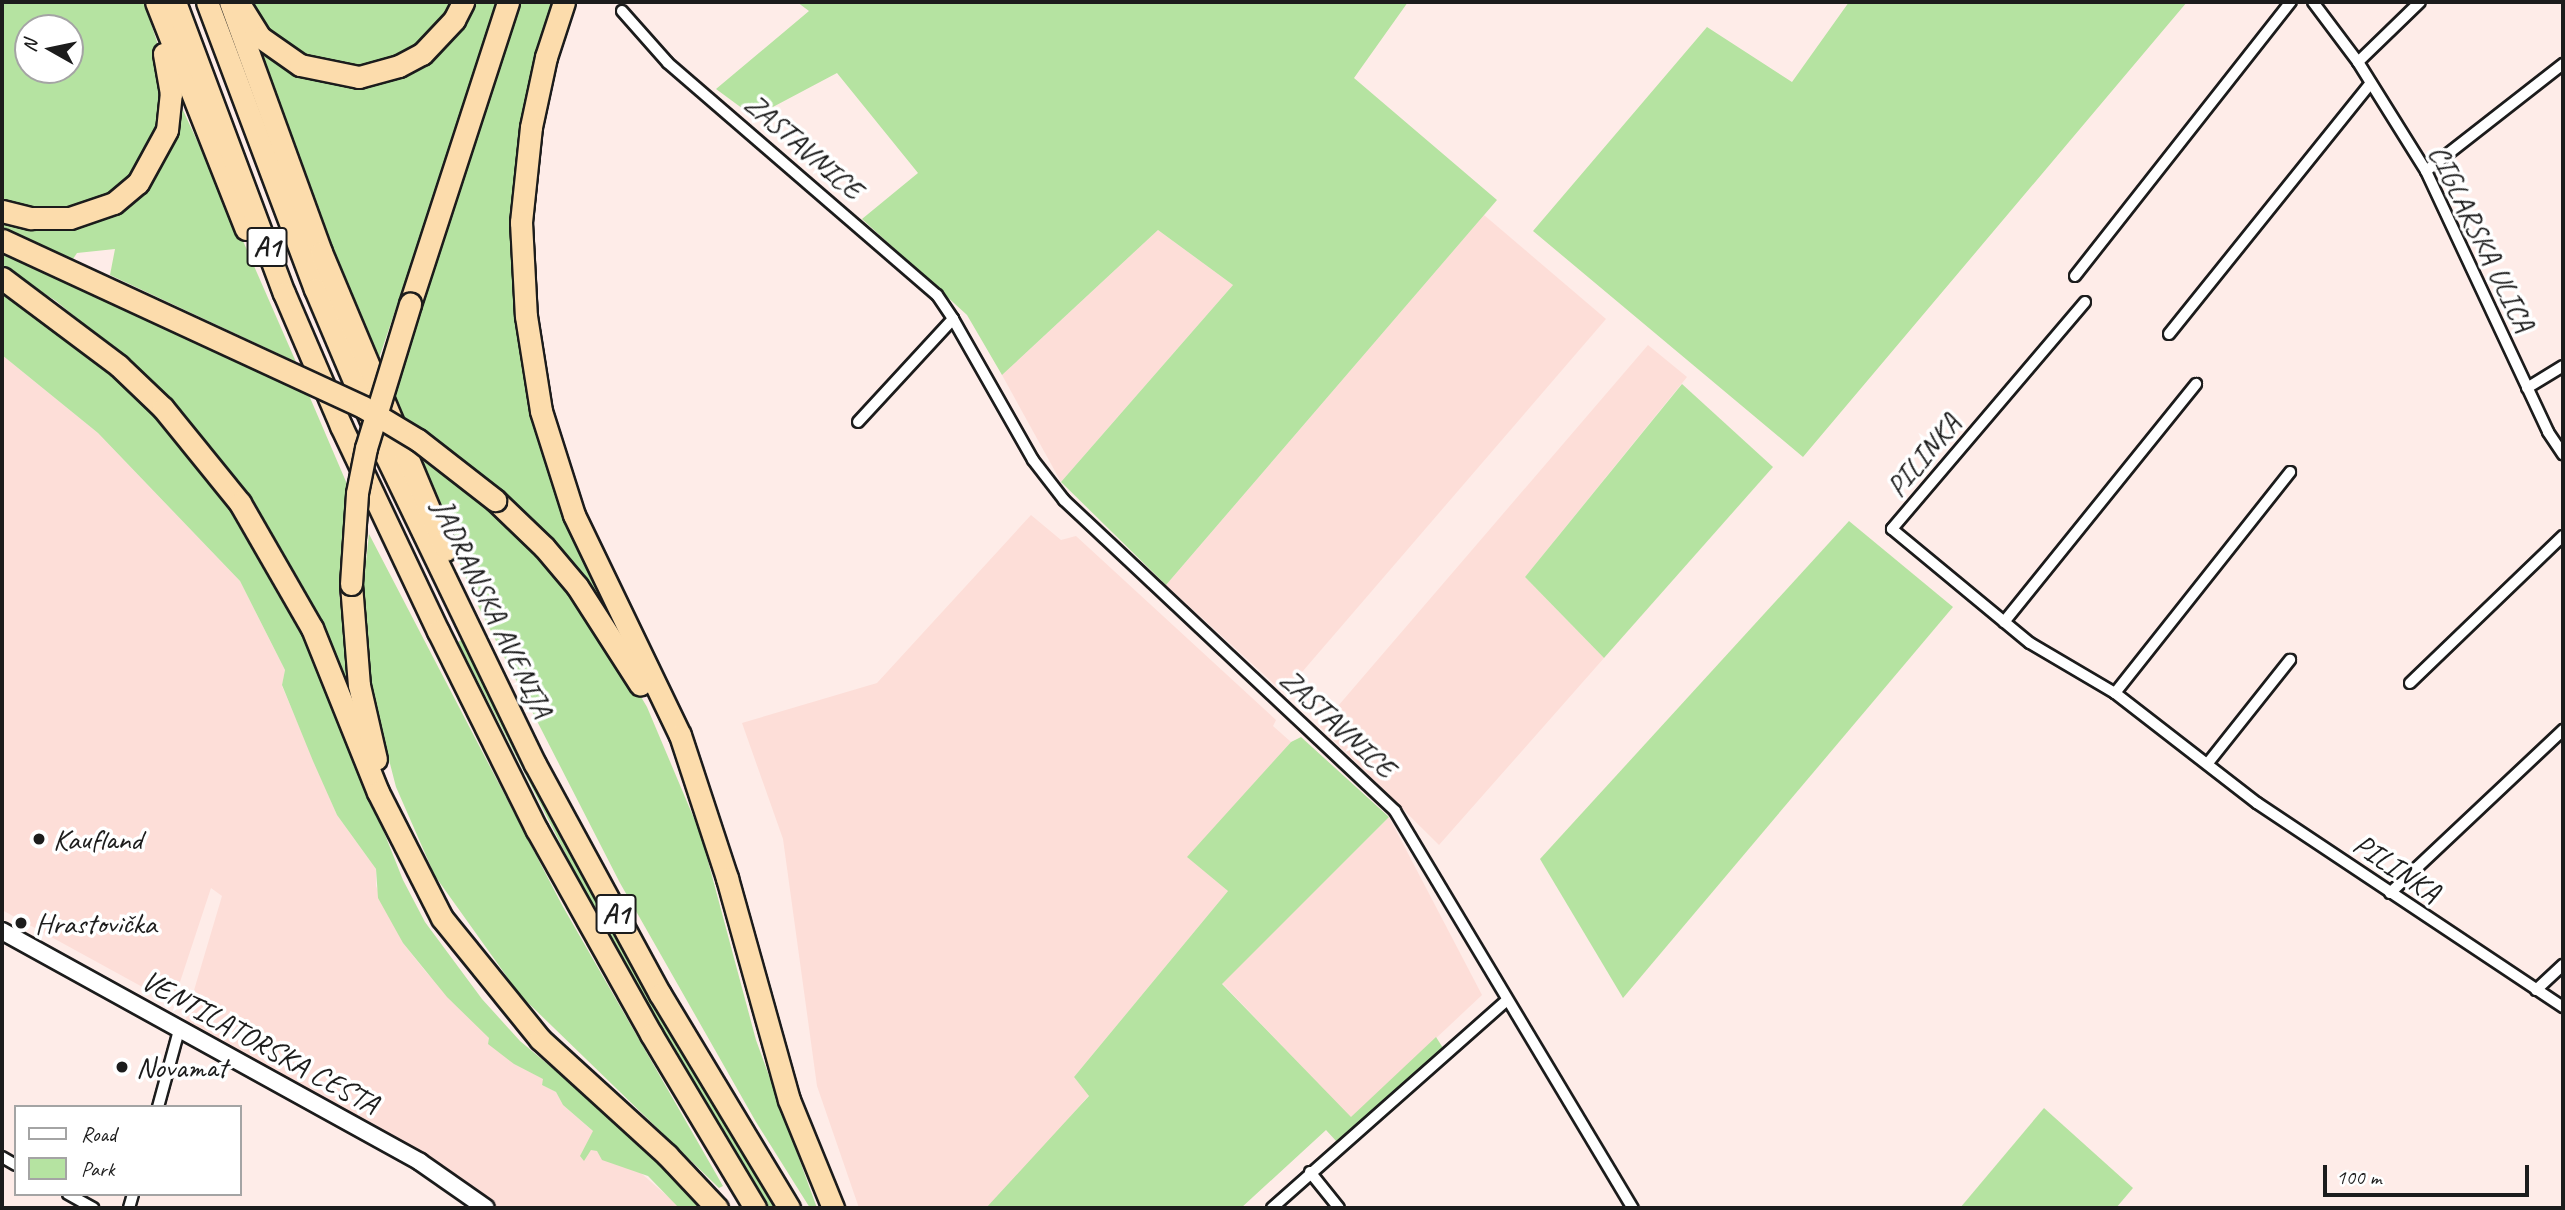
<!DOCTYPE html>
<meta charset="utf-8">
<style>
body{margin:0}
#map{position:relative;width:2565px;height:1210px;overflow:hidden;background:#feece8;font-family:Caveat,sans-serif}
div>[style]{position:absolute}
.built>*{inset:0;background:#fdded8}
.green>*{inset:0;background:#b5e3a1}
.roads{filter:drop-shadow(2px 0 #1c1c1c) drop-shadow(-2px 0 #1c1c1c) drop-shadow(0 2px #1c1c1c) drop-shadow(0 -2px #1c1c1c)}
.minor>*{height:10px;margin:-5px;padding:0 5px;transform-origin:5px;border-radius:5px;background:#fff}
.secondary>*{height:16px;margin:-8px;padding:0 8px;transform-origin:8px;border-radius:8px;background:#fff}
.motorway>*{height:21px;margin:-10.5px;padding:0 10.5px;transform-origin:10.5px;border-radius:10.5px;background:#fcdcac}
.bridges{filter:drop-shadow(2px 0 #1c1c1c) drop-shadow(-2px 0 #1c1c1c) drop-shadow(0 2px #1c1c1c) drop-shadow(0 -2px #1c1c1c)}
.motorway-bridge>*{height:21px;margin:-10.5px;padding:0 10.5px;transform-origin:10.5px;border-radius:10.5px;background:#fcdcac}
.dots>*{width:19px;height:19px;translate:-50% -50%;box-sizing:border-box;border:4px solid #fff;border-radius:50%}
span{translate:-50% -50%;white-space:nowrap;text-align:center;line-height:1.15;-webkit-text-stroke:7px #fff;paint-order:stroke}
.shield-label span{padding:2px 5px;background:#fff;border:2px solid;border-radius:5px;-webkit-text-stroke-width:0}
.shield-label{font-size:28px;color:#1c1c1c;font-weight:700}
.street-label{font-size:30px;color:#1c1c1c}
.poi-label{font-size:30px;color:#1c1c1c}
.left{translate:0 -50%;text-align:left}
.frame{position:absolute;inset:0;border:4px solid #1c1c1c;pointer-events:none}
.legend{position:absolute;left:14px;top:1105px;width:228px;height:91px;box-sizing:border-box;background:#fff;border:2px solid #a4a4a4;margin:0;padding:9px 12px;list-style:none;font-size:21px;color:#1c1c1c}
.legend li{display:flex;align-items:center;gap:14px;height:35px}
.legend b{width:35px;border:2px solid #a4a4a4}
.north{position:absolute;left:14px;top:14px;width:70px;height:70px;box-sizing:border-box;background:#fff;border:2px solid #a4a4a4;border-radius:50%;rotate:279deg;font-size:19px;font-weight:700;line-height:28px;text-align:center;color:#1c1c1c}
.north::after{content:'';display:block;margin:auto;width:24px;height:32px;background:#1c1c1c;clip-path:polygon(50% 0,100% 100%,50% 72%,0 100%)}
.scale{position:absolute;left:2323px;top:1165px;width:206px;height:32px;box-sizing:border-box;border:4px solid #1c1c1c;border-top:0;padding-left:9px;font-size:21px;line-height:24px;white-space:nowrap;color:#1c1c1c;-webkit-text-stroke:5px #fff;paint-order:stroke}
</style>
<div id="map">
<div class="built">
<div style="clip-path:polygon(1484px 215px,1606px 319px,1284px 693px,1166px 585px)"></div>
<div style="clip-path:polygon(1158px 230px,1233px 285px,1061px 482px,1002px 375px)"></div>
<div style="clip-path:polygon(1648px 345px,1687px 377px,1525px 577px,1604px 658px,1439px 845px,1320px 727px)"></div>
<div style="clip-path:polygon(2px 355px,98px 433px,240px 581px,285px 670px,282px 686px,337px 815px,376px 869px,376px 886px,403px 943px,426px 972px,514px 1064px,544px 1079px,542px 1085px,556px 1092px,563px 1105px,681px 1208px,498px 1208px,461px 1179px,184px 1024px,222px 896px,211px 888px,178px 988px,168px 1001px,2px 910px)"></div>
<div style="clip-path:polygon(1031px 515px,1061px 540px,1076px 536px,1276px 720px,1273px 726px,1291px 742px,1188px 857px,1228px 891px,1074px 1077px,1089px 1095px,1035px 1158px,986px 1208px,859px 1208px,817px 1086px,783px 839px,742px 723px,877px 683px)"></div>
<div style="clip-path:polygon(1389px 817px,1482px 995px,1351px 1118px,1222px 983px)"></div>
</div>
<div class="green">
<div style="clip-path:polygon(evenodd,2px 2px,144px 2px,160px 51px,162px 119px,141px 167px,103px 200px,49px 214px,2px 203px,2px 2px,28px 28px,70px 28px,70px 70px,28px 70px,28px 28px)"></div>
<div style="clip-path:polygon(246px 2px,456px 2px,448px 16px,410px 53px,360px 68px,311px 61px,269px 33px)"></div>
<div style="clip-path:polygon(473px 2px,500px 2px,375px 370px,295px 162px,261px 51px,372px 81px)"></div>
<div style="clip-path:polygon(517px 2px,555px 2px,549px 19px,520px 332px,605px 606px,547px 533px,508px 496px,446px 447px,394px 413px,391px 407px,420px 299px)"></div>
<div style="clip-path:polygon(797px 2px,1408px 2px,1354px 78px,1497px 200px,1166px 585px,1061px 482px,1233px 285px,1158px 230px,1002px 375px,967px 315px,862px 219px,918px 173px,837px 73px,754px 117px,716px 89px,809px 11px)"></div>
<div style="clip-path:polygon(1849px 2px,2187px 2px,1803px 457px,1533px 231px,1707px 27px,1792px 82px)"></div>
<div style="clip-path:polygon(182px 108px,240px 234px,296px 362px,110px 275px,115px 249px,77px 253px,73px 259px,2px 227px,2px 219px,44px 228px,153px 177px)"></div>
<div style="clip-path:polygon(2px 252px,308px 393px,347px 484px,339px 591px,351px 690px,303px 587px,268px 526px,224px 466px,180px 414px,118px 352px,56px 301px,2px 266px)"></div>
<div style="clip-path:polygon(2px 288px,75px 341px,177px 438px,252px 539px,310px 646px,403px 880px,425px 922px,482px 999px,520px 1041px,647px 1147px,706px 1208px,679px 1208px,648px 1176px,602px 1160px,597px 1151px,591px 1150px,584px 1161px,580px 1156px,593px 1131px,563px 1105px,556px 1092px,542px 1085px,543px 1079px,514px 1064px,488px 1044px,489px 1038px,447px 997px,403px 943px,378px 898px,376px 869px,337px 815px,313px 761px,282px 685px,285px 670px,240px 581px,98px 433px,2px 355px)"></div>
<div style="clip-path:polygon(1682px 384px,1773px 467px,1604px 658px,1525px 577px)"></div>
<div style="clip-path:polygon(415px 455px,496px 514px,552px 571px,621px 663px,647px 707px,701px 835px,756px 1040px,817px 1208px,810px 1208px,756px 1122px,620px 883px,476px 602px,456px 554px,460px 540px,453px 537px)"></div>
<div style="clip-path:polygon(1849px 521px,1953px 607px,1623px 998px,1540px 859px)"></div>
<div style="clip-path:polygon(369px 534px,562px 905px,723px 1186px,719px 1188px,520px 995px,435px 876px,396px 787px,372px 694px,362px 599px)"></div>
<div style="clip-path:polygon(464px 638px,552px 818px,776px 1208px,769px 1208px,692px 1082px,583px 888px,458px 642px)"></div>
<div style="clip-path:polygon(1301px 737px,1389px 817px,1222px 984px,1351px 1117px,1436px 1037px,1443px 1048px,1337px 1142px,1326px 1130px,1241px 1208px,986px 1208px,1089px 1096px,1074px 1077px,1228px 891px,1187px 857px,1291px 742px)"></div>
<div style="clip-path:polygon(2044px 1108px,2133px 1188px,2116px 1208px,1960px 1208px)"></div>
</div>
<div class="roads">
<div class="minor">
<div style="left:2313px;top:2px;width:75px;rotate:53.1deg"></div>
<div style="left:2358px;top:62px;width:128px;rotate:58deg"></div>
<div style="left:2426px;top:171px;width:288px;rotate:64.9deg"></div>
<div style="left:2548px;top:432px;width:27px;rotate:56deg"></div>
<div style="left:622px;top:11px;width:69px;rotate:48.5deg"></div>
<div style="left:668px;top:63px;width:355px;rotate:40.8deg"></div>
<div style="left:937px;top:295px;width:29px;rotate:56deg"></div>
<div style="left:953px;top:319px;width:140px;rotate:132.7deg"></div>
<div style="left:2358px;top:62px;width:86px;rotate:-44.1deg"></div>
<div style="left:2426px;top:171px;width:174px;rotate:-38deg"></div>
<div style="left:2075px;top:276px;width:349px;rotate:-51.8deg"></div>
<div style="left:2085px;top:302px;width:298px;rotate:130.4deg"></div>
<div style="left:1892px;top:529px;width:179px;rotate:39.6deg"></div>
<div style="left:2030px;top:643px;width:99px;rotate:30.5deg"></div>
<div style="left:2115px;top:693px;width:180px;rotate:37.8deg"></div>
<div style="left:2257px;top:803px;width:368px;rotate:33.7deg"></div>
<div style="left:953px;top:319px;width:162px;rotate:60.4deg"></div>
<div style="left:1033px;top:460px;width:51px;rotate:52.2deg"></div>
<div style="left:1064px;top:500px;width:454px;rotate:43.2deg"></div>
<div style="left:1395px;top:811px;width:463px;rotate:59.1deg"></div>
<div style="left:2169px;top:334px;width:322px;rotate:-51.2deg"></div>
<div style="left:2527px;top:388px;width:42px;rotate:-31.4deg"></div>
<div style="left:2004px;top:622px;width:306px;rotate:-51.1deg"></div>
<div style="left:2410px;top:683px;width:212px;rotate:-43.9deg"></div>
<div style="left:2115px;top:693px;width:282px;rotate:-51.6deg"></div>
<div style="left:2208px;top:763px;width:132px;rotate:-51.5deg"></div>
<div style="left:2390px;top:893px;width:238px;rotate:-43.3deg"></div>
<div style="left:2536px;top:990px;width:37px;rotate:-43deg"></div>
<div style="left:158px;top:1107px;width:80px;rotate:-74.7deg"></div>
<div style="left:2px;top:1157px;width:16px;rotate:30deg"></div>
<div style="left:1310px;top:1172px;width:46px;rotate:51.1deg"></div>
<div style="left:68px;top:1194px;width:29px;rotate:29deg"></div>
<div style="left:129px;top:1208px;width:15px;rotate:-74deg"></div>
<div style="left:1272px;top:1208px;width:312px;rotate:-41.5deg"></div>
</div>
<div class="secondary">
<div style="left:2px;top:931px;width:478px;rotate:28.9deg"></div>
<div style="left:420px;top:1162px;width:80px;rotate:34.9deg"></div>
</div>
<div class="motorway">
<div style="left:156px;top:2px;width:244px;rotate:68.4deg"></div>
<div style="left:175px;top:2px;width:311px;rotate:69.5deg"></div>
<div style="left:284px;top:293px;width:145px;rotate:66.8deg"></div>
<div style="left:341px;top:426px;width:227px;rotate:64.7deg"></div>
<div style="left:438px;top:631px;width:222px;rotate:63.6deg"></div>
<div style="left:537px;top:830px;width:234px;rotate:60.8deg"></div>
<div style="left:651px;top:1034px;width:203px;rotate:59.1deg"></div>
<div style="left:207px;top:2px;width:307px;rotate:69.4deg"></div>
<div style="left:315px;top:289px;width:179px;rotate:67deg"></div>
<div style="left:385px;top:454px;width:344px;rotate:64.2deg"></div>
<div style="left:535px;top:764px;width:262px;rotate:61.5deg"></div>
<div style="left:660px;top:994px;width:250px;rotate:58.9deg"></div>
<div style="left:230px;top:2px;width:266px;rotate:70deg"></div>
<div style="left:321px;top:252px;width:323px;rotate:67.2deg"></div>
<div style="left:564px;top:2px;width:58px;rotate:108.1deg"></div>
<div style="left:546px;top:57px;width:72px;rotate:102.1deg"></div>
<div style="left:531px;top:127px;width:96px;rotate:96deg"></div>
<div style="left:521px;top:222px;width:94px;rotate:87deg"></div>
<div style="left:526px;top:316px;width:96px;rotate:81deg"></div>
<div style="left:541px;top:411px;width:109px;rotate:72.4deg"></div>
<div style="left:574px;top:515px;width:244px;rotate:64.3deg"></div>
<div style="left:680px;top:735px;width:151px;rotate:71.8deg"></div>
<div style="left:727px;top:878px;width:230px;rotate:74.4deg"></div>
<div style="left:789px;top:1100px;width:117px;rotate:67.8deg"></div>
<div style="left:240px;top:5px;width:38px;rotate:58deg"></div>
<div style="left:260px;top:37px;width:49px;rotate:35deg"></div>
<div style="left:300px;top:65px;width:60px;rotate:11.5deg"></div>
<div style="left:359px;top:77px;width:41px;rotate:-15.4deg"></div>
<div style="left:399px;top:66px;width:26px;rotate:-28deg"></div>
<div style="left:422px;top:54px;width:47px;rotate:-46.7deg"></div>
<div style="left:454px;top:20px;width:20px;rotate:-63deg"></div>
<div style="left:2px;top:211px;width:30px;rotate:14deg"></div>
<div style="left:31px;top:218px;width:39px"></div>
<div style="left:70px;top:218px;width:46px;rotate:-18.8deg"></div>
<div style="left:114px;top:203px;width:31px;rotate:-40deg"></div>
<div style="left:138px;top:183px;width:60px;rotate:-61.3deg"></div>
<div style="left:167px;top:130px;width:36px;rotate:-84deg"></div>
<div style="left:171px;top:94px;width:41px;rotate:-99.9deg"></div>
<div style="left:2px;top:278px;width:146px;rotate:36.9deg"></div>
<div style="left:119px;top:366px;width:61px;rotate:43.7deg"></div>
<div style="left:163px;top:408px;width:122px;rotate:51deg"></div>
<div style="left:240px;top:503px;width:144px;rotate:60.1deg"></div>
<div style="left:312px;top:628px;width:177px;rotate:68.1deg"></div>
<div style="left:378px;top:792px;width:141px;rotate:63.1deg"></div>
<div style="left:442px;top:918px;width:156px;rotate:51deg"></div>
<div style="left:540px;top:1039px;width:172px;rotate:42.4deg"></div>
<div style="left:667px;top:1155px;width:73px;rotate:46.7deg"></div>
<div style="left:410px;top:304px;width:318px;rotate:-72deg"></div>
<div style="left:495px;top:500px;width:68px;rotate:43.8deg"></div>
<div style="left:544px;top:547px;width:51px;rotate:49.8deg"></div>
<div style="left:577px;top:586px;width:117px;rotate:57.3deg"></div>
<div style="left:351px;top:584px;width:101px;rotate:85.5deg"></div>
<div style="left:359px;top:685px;width:76px;rotate:77.1deg"></div>
</div>
</div>
<div class="bridges">
<div class="motorway-bridge">
<div style="left:2px;top:240px;width:398px;rotate:24.8deg"></div>
<div style="left:363px;top:407px;width:64px;rotate:31deg"></div>
<div style="left:418px;top:440px;width:98px;rotate:37.9deg"></div>
<div style="left:351px;top:584px;width:91px;rotate:-86.2deg"></div>
<div style="left:357px;top:493px;width:46px;rotate:-78.7deg"></div>
<div style="left:366px;top:448px;width:151px;rotate:-73deg"></div>
</div>
</div>
<div class="dots">
<div style="left:39px;top:839px;background:#1c1c1c"></div>
<div style="left:21px;top:923px;background:#1c1c1c"></div>
<div style="left:122px;top:1067px;background:#1c1c1c"></div>
</div>
<div class="shield-label">
<span style="left:267px;top:247px">A1</span>
<span style="left:616px;top:914px">A1</span>
</div>
<div class="street-label">
<span style="left:804px;top:146px;rotate:41deg">ZASTAVNICE</span>
<span style="left:2482px;top:238px;rotate:64deg">CIGLARSKA ULICA</span>
<span style="left:1923px;top:455px;rotate:-50deg">PILINKA</span>
<span style="left:493px;top:608px;rotate:64deg">JADRANSKA AVENIJA</span>
<span style="left:1338px;top:723px;rotate:43deg">ZASTAVNICE</span>
<span style="left:2397px;top:868px;rotate:34deg">PILINKA</span>
<span style="left:260px;top:1042px;rotate:29deg">VENTILATORSKA CESTA</span>
</div>
<div class="poi-label">
<span class="left" style="left:53px;top:839px">Kaufland</span>
<span class="left" style="left:35px;top:923px">Hrastovička</span>
<span class="left" style="left:136px;top:1067px">Novamat</span>
</div>
<div class="frame"></div>
<ul class="legend">
<li><b style="height:9px;background:#fff"></b>Road</li>
<li><b style="height:19px;background:#b5e3a1"></b>Park</li>
</ul>
<div class="north">N</div>
<div class="scale">100 m</div>
</div>
